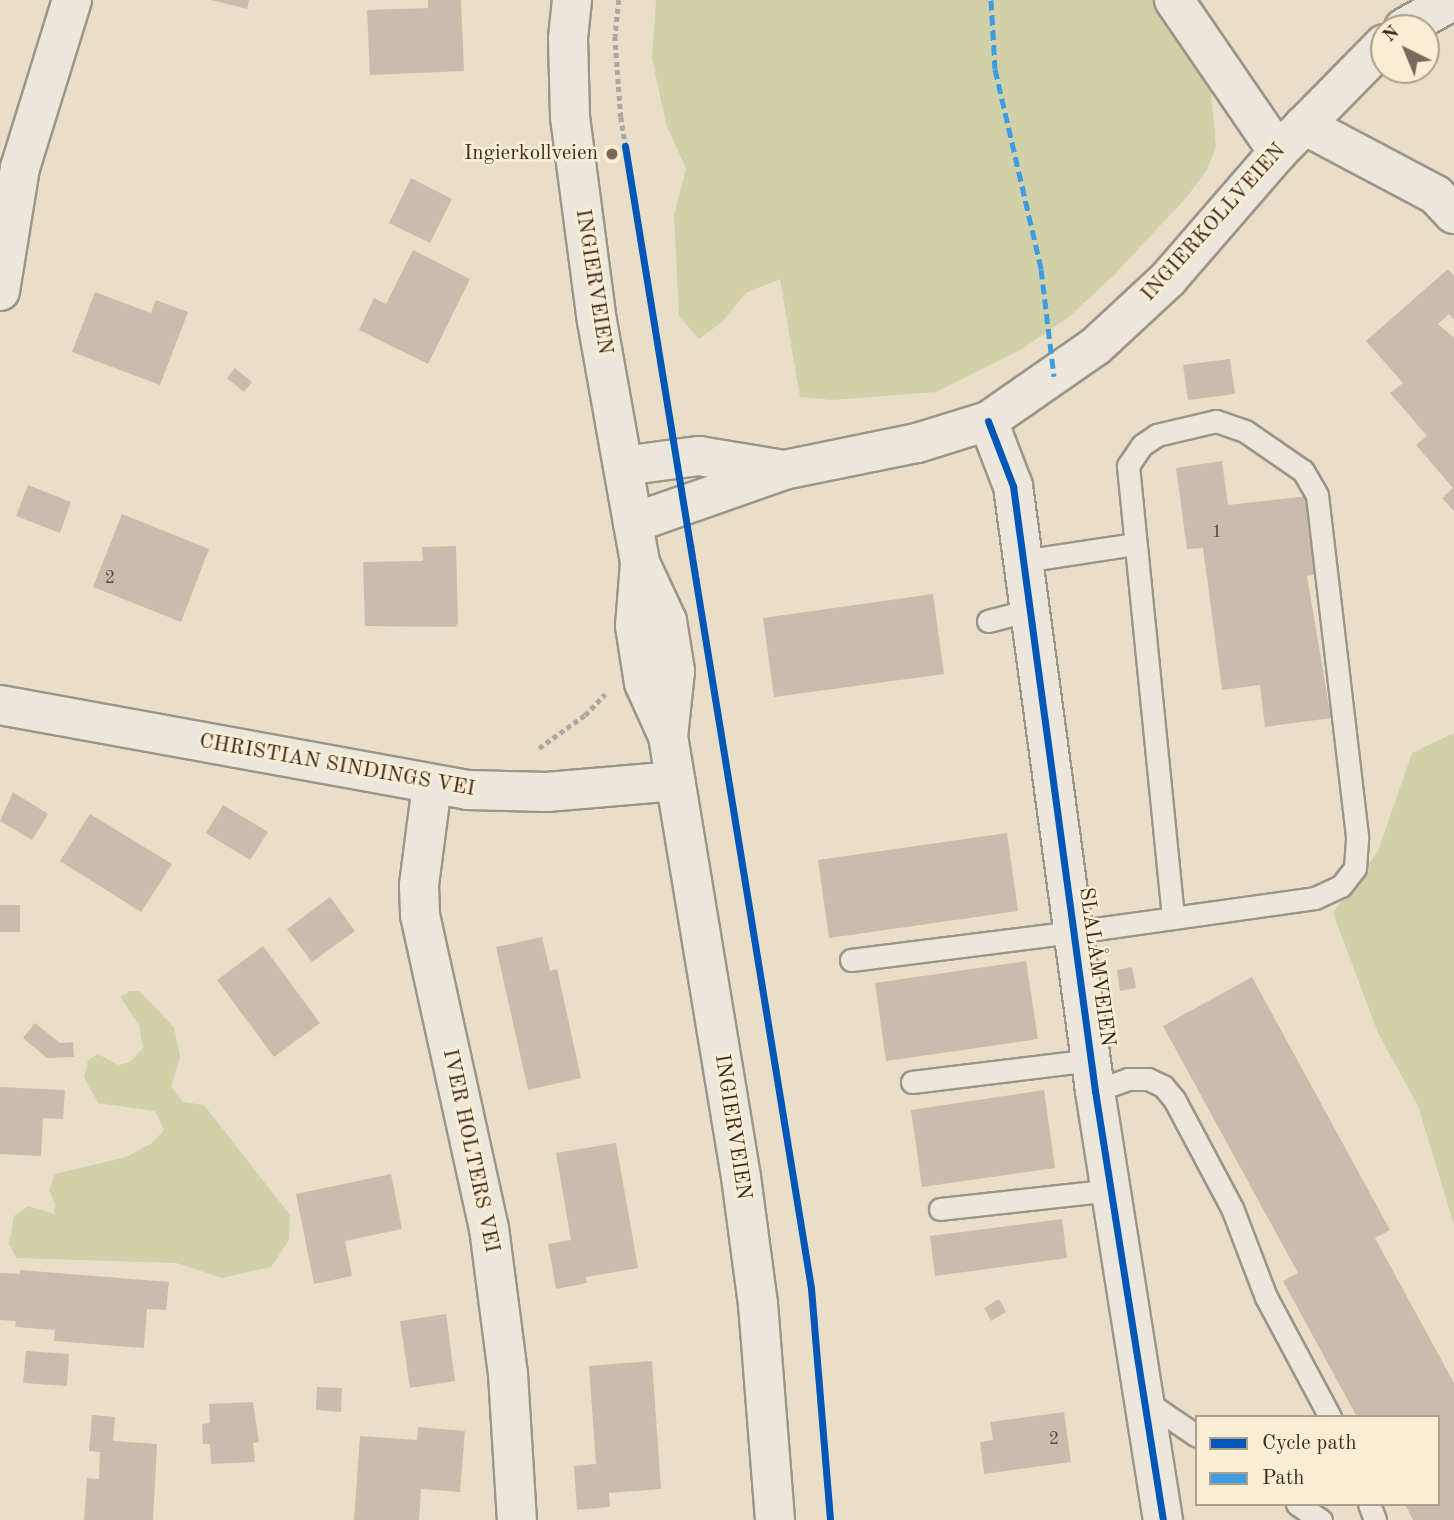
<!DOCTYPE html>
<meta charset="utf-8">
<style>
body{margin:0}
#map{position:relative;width:1454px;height:1520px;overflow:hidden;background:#e9dfc8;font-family:"Old Standard TT",serif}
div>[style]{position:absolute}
.green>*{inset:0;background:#d0d0a9}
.building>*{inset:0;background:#ccbaac}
.path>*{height:4.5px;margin-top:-2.25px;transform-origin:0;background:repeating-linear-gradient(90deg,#ada79e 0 5px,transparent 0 8.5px)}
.roads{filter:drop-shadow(2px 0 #9d9587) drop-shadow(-2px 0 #9d9587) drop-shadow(0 2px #9d9587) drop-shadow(0 -2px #9d9587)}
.lane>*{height:21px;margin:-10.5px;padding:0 10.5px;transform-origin:10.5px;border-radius:10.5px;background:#ece7dc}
.street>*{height:38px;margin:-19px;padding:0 19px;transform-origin:19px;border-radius:19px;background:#ece7dc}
.secondary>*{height:38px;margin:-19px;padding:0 19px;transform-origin:19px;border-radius:19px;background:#ece7dc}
.quiet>*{height:5px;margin-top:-2.5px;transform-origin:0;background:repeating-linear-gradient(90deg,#3f9ce0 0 10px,transparent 0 15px)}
.cycleway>*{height:7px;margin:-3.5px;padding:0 3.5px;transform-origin:3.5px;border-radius:3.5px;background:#0057b8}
.dots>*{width:19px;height:19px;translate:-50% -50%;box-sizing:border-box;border:4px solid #f9edd3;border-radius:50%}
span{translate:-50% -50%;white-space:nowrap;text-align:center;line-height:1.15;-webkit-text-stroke:5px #f9edd3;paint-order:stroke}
.number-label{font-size:18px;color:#5f4d42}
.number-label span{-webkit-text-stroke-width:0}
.poi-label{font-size:21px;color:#3b291e}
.right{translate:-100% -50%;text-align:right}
.street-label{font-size:21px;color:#3b291e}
.legend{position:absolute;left:1195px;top:1415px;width:245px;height:91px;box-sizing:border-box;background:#f9edd3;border:2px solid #ad9f8b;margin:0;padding:9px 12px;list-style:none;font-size:21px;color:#3b291e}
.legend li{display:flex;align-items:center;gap:14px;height:35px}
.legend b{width:35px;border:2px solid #ad9f8b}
.north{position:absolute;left:1370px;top:14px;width:70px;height:70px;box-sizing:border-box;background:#f9edd3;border:2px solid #ad9f8b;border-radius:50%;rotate:317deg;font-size:19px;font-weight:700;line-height:28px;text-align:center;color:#3b291e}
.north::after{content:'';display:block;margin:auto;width:24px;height:32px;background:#78695a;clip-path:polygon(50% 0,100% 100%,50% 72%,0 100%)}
</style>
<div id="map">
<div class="green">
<div style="clip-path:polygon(656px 0,1155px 0,1211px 92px,1216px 147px,1207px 170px,1186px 198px,1114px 275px,1070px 316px,1022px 349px,936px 392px,832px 400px,800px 397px,780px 279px,746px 293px,722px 322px,699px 339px,679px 316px,674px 214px,686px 169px,666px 124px,652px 58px)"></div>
<div style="clip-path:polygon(1454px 733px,1454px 1225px,1418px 1106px,1378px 1033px,1333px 913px,1378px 851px,1412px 753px)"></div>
<div style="clip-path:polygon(130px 991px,139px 991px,174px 1027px,180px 1057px,171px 1087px,183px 1102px,204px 1105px,290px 1215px,289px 1240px,271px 1267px,222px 1278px,176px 1263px,16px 1258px,9px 1244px,14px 1216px,28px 1206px,54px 1214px,55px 1204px,49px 1190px,55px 1174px,126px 1157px,152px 1143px,164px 1130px,155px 1111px,98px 1103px,84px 1077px,88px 1060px,98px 1054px,118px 1065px,130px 1062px,143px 1048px,139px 1025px,120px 997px)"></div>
</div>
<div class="building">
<div style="clip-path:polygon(211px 0,249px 0,247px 9px)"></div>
<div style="clip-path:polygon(428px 0,461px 0,464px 71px,370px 75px,367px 10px,428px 8px)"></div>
<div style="clip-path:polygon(411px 178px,452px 199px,430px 243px,389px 223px)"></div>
<div style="clip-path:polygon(413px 250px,470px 279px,428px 364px,359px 330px,374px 298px,386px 304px)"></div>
<div style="clip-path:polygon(1448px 269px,1454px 276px,1454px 320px,1449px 314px,1438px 324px,1454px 338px,1454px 511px,1442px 498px,1453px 488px,1416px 445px,1427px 436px,1390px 393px,1403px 383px,1366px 341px)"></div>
<div style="clip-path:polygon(95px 292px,151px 313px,156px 300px,188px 312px,160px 385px,72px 352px)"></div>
<div style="clip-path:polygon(1230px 359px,1235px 394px,1188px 400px,1183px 365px)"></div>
<div style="clip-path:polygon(235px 368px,252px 382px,244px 392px,227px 378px)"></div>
<div style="clip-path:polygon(1222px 461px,1228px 505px,1308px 496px,1318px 574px,1307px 576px,1331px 718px,1265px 727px,1260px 685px,1222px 690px,1203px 548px,1187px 549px,1176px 468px)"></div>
<div style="clip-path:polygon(28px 485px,71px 502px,60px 533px,16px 516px)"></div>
<div style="clip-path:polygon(122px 514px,209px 549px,181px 622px,93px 587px)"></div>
<div style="clip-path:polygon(456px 546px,458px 623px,455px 627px,365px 626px,363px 562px,423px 561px,422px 547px)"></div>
<div style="clip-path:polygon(933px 594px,944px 674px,774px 697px,763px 618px)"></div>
<div style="clip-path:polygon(13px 792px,48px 814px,32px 840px,0 821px)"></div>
<div style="clip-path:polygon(223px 805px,268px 832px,250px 860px,206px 833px)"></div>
<div style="clip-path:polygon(90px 814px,172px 864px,141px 912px,60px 861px)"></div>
<div style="clip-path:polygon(1007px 833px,1018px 911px,829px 938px,818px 860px)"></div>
<div style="clip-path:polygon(330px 897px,355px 931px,312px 962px,287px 929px)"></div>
<div style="clip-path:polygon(0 905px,20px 905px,20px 932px,0 932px)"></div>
<div style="clip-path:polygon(542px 937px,550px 971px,557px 969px,581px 1078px,528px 1090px,496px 947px)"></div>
<div style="clip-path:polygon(263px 946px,320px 1023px,274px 1057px,217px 980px)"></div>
<div style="clip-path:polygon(1026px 961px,1038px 1039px,886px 1061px,875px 983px)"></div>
<div style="clip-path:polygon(1132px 967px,1136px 988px,1120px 991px,1117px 970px)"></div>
<div style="clip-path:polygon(1252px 977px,1390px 1230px,1375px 1238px,1454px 1383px,1454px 1520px,1413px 1520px,1405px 1504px,1438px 1504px,1438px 1417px,1357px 1417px,1283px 1281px,1298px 1273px,1163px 1026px)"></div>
<div style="clip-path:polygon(35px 1023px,60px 1043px,73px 1042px,74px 1057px,47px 1058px,23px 1038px)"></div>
<div style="clip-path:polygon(0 1087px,65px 1090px,63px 1119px,43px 1118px,41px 1156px,0 1154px)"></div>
<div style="clip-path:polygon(1044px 1090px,1055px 1168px,922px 1187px,911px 1110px)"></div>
<div style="clip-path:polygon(616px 1143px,638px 1268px,586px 1277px,587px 1283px,556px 1289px,548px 1244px,571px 1240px,556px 1153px)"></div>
<div style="clip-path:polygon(391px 1174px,402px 1229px,345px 1241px,352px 1276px,314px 1284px,296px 1194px)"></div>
<div style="clip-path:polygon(1062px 1219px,1067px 1258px,935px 1276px,930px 1236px)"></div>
<div style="clip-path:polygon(20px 1270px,169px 1282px,166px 1310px,147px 1309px,144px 1348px,54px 1341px,55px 1330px,15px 1327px,16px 1321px,0 1320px,0 1273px,20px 1274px)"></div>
<div style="clip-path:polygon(999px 1299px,1006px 1312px,991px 1321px,984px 1308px)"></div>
<div style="clip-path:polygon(446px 1314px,455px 1381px,410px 1388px,400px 1321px)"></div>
<div style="clip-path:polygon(26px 1351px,69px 1354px,67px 1386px,23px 1383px)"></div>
<div style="clip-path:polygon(652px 1361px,661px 1489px,609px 1493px,610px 1507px,577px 1510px,574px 1466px,596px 1464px,589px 1366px)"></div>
<div style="clip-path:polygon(317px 1387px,342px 1388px,341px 1412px,316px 1410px)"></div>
<div style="clip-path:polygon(253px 1402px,259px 1442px,253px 1443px,255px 1462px,211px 1464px,210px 1444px,203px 1444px,202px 1424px,210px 1423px,209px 1404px)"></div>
<div style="clip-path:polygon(1064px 1412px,1071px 1462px,984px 1474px,980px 1442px,993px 1440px,990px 1422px)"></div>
<div style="clip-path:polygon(92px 1415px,115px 1417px,113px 1441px,157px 1444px,153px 1520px,84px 1520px,87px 1478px,99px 1479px,100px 1452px,89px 1451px)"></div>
<div style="clip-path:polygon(418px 1427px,465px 1431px,460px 1492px,421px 1489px,419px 1520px,354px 1520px,360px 1436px,417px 1440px)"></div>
</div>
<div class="path">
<div style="left:619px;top:0;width:36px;rotate:96deg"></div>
<div style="left:615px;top:36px;width:81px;rotate:85.8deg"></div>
<div style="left:621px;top:117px;width:305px;rotate:80.9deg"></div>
<div style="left:692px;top:544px;width:40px;rotate:81.5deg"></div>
<div style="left:716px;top:696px;width:600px;rotate:80.88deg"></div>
<div style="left:811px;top:1288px;width:233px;rotate:85.3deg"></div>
<div style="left:539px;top:748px;width:57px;rotate:-35.7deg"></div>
<div style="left:585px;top:715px;width:29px;rotate:-46deg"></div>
</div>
<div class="roads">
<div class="lane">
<div style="left:1023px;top:561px;width:112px;rotate:-8.7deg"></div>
<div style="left:988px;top:621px;width:43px;rotate:-14.7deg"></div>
<div style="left:851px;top:960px;width:225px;rotate:-7.2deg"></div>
<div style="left:1074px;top:932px;width:100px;rotate:-8deg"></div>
<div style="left:1173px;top:918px;width:143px;rotate:-8deg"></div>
<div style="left:1315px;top:898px;width:29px;rotate:-25deg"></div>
<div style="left:1341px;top:886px;width:23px;rotate:-52deg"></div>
<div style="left:1355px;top:868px;width:32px;rotate:-86deg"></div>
<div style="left:1357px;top:836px;width:343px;rotate:-96.7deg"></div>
<div style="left:1317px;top:495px;width:28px;rotate:-120deg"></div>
<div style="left:1303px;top:471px;width:70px;rotate:-145.4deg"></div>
<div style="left:1245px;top:431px;width:31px;rotate:-161deg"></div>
<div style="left:1216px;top:421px;width:61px;rotate:166.7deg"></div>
<div style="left:1157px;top:435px;width:18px;rotate:146deg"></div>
<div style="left:1142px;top:445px;width:25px;rotate:124deg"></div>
<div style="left:1128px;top:466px;width:454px;rotate:84.3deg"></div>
<div style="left:912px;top:1082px;width:180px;rotate:-7deg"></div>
<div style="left:1095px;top:1091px;width:35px;rotate:-20deg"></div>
<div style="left:1128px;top:1079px;width:20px"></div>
<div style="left:1148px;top:1079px;width:17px;rotate:25deg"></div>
<div style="left:1163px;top:1086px;width:17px;rotate:50deg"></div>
<div style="left:1174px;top:1099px;width:123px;rotate:62deg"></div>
<div style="left:1232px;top:1208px;width:95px;rotate:69.1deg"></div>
<div style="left:1266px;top:1297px;width:136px;rotate:61.9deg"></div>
<div style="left:940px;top:1209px;width:173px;rotate:-6.3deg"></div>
<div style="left:1147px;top:1402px;width:60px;rotate:34.2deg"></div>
<div style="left:1297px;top:1504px;width:29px;rotate:34deg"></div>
<div style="left:1369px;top:1504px;width:17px;rotate:69deg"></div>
</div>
<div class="street">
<div style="left:1174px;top:0;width:184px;rotate:55.6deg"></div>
<div style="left:1404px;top:28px;width:57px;rotate:-29.2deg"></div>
<div style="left:1304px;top:125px;width:149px;rotate:27.9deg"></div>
<div style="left:1436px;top:195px;width:26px;rotate:47deg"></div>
<div style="left:0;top:291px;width:125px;rotate:-80.8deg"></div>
<div style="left:20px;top:168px;width:176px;rotate:-72.8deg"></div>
<div style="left:988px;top:421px;width:70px;rotate:69deg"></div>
<div style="left:1013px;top:486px;width:611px;rotate:82.28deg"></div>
<div style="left:1095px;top:1091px;width:434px;rotate:81deg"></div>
<div style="left:623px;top:466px;width:77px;rotate:-7.5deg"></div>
<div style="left:699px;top:456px;width:86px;rotate:9.4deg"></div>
<div style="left:633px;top:523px;width:160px;rotate:-19.3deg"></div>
<div style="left:784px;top:470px;width:136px;rotate:-11.5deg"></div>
<div style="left:917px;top:443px;width:74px;rotate:-17.2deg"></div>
<div style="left:988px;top:421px;width:131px;rotate:-34.8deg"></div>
<div style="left:1096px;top:346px;width:98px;rotate:-42.9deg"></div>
<div style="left:1168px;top:279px;width:168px;rotate:-49.1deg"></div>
<div style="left:1278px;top:152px;width:151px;rotate:-45.5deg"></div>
<div style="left:0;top:705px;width:475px;rotate:10.3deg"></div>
<div style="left:467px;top:790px;width:80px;rotate:1.4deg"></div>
<div style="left:547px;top:792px;width:129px;rotate:-4.9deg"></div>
<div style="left:432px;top:785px;width:101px;rotate:97.4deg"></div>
<div style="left:419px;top:885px;width:30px;rotate:88deg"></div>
<div style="left:420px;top:915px;width:321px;rotate:77.6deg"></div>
<div style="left:489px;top:1228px;width:147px;rotate:82.6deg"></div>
<div style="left:508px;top:1374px;width:146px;rotate:86.5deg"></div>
</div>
<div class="secondary">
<div style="left:572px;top:0;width:39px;rotate:96deg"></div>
<div style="left:568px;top:39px;width:78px;rotate:88.5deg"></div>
<div style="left:570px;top:117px;width:206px;rotate:82.5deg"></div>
<div style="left:597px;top:321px;width:246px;rotate:79.9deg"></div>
<div style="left:640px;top:563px;width:63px;rotate:94.5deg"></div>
<div style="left:635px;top:626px;width:58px;rotate:81deg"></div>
<div style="left:644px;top:683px;width:58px;rotate:65.6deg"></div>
<div style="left:668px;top:736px;width:447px;rotate:80.6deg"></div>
<div style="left:741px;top:1177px;width:128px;rotate:82.4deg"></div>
<div style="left:758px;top:1304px;width:217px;rotate:85.5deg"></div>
<div style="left:641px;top:565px;width:62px;rotate:65.1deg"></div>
<div style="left:667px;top:621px;width:51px;rotate:80.9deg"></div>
<div style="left:675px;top:671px;width:65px;rotate:96.1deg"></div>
</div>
</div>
<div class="quiet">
<div style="left:991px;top:0;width:69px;rotate:86.7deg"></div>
<div style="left:995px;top:69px;width:205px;rotate:77deg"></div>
<div style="left:1041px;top:269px;width:108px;rotate:83.1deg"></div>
</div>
<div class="cycleway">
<div style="left:625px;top:146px;width:1157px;rotate:80.75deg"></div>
<div style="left:811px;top:1288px;width:233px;rotate:85.3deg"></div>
<div style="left:988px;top:421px;width:70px;rotate:69deg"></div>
<div style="left:1013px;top:486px;width:611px;rotate:82.28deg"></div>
<div style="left:1095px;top:1091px;width:434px;rotate:81deg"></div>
</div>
<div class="dots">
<div style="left:612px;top:154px;background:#78695a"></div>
</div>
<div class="number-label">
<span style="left:1217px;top:532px">1</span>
<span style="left:110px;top:578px">2</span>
<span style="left:1054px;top:1439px">2</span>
</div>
<div class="poi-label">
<span class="right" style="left:598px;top:154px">Ingierkollveien</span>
</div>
<div class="street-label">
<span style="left:1214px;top:223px;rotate:-48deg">INGIERKOLLVEIEN</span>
<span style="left:593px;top:282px;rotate:81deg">INGIERVEIEN</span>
<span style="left:337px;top:766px;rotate:10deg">CHRISTIAN SINDINGS VEI</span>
<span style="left:1096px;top:967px;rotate:82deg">SLALÅMVEIEN</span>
<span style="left:732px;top:1127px;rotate:81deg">INGIERVEIEN</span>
<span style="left:470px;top:1151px;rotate:78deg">IVER HOLTERS VEI</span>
</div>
<ul class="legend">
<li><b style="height:9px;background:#0057b8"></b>Cycle path</li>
<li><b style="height:9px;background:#3f9ce0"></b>Path</li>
</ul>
<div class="north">N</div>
</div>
